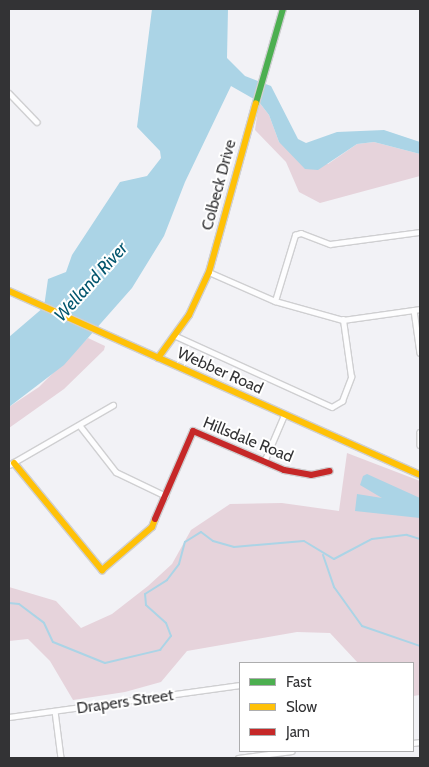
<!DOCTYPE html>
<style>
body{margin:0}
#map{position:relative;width:429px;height:767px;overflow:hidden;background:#f2f2f6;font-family:Cabin,sans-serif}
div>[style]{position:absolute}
.green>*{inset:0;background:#e6d3db}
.water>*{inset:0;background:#abd4e6}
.stream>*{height:2px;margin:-1px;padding:0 1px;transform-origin:1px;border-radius:1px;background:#abd4e6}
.roads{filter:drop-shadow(1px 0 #cfcfd1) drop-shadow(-1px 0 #cfcfd1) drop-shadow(0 1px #cfcfd1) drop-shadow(0 -1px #cfcfd1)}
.street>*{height:4.5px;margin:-2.25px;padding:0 2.25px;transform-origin:2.25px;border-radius:2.25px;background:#fdfdfe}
.fast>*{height:6px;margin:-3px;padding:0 3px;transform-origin:3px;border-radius:3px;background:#4caf50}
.slow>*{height:6px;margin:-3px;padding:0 3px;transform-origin:3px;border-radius:3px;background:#ffc107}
.jam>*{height:6px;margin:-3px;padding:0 3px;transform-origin:3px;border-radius:3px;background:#c62828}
span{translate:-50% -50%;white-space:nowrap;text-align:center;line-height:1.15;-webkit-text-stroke:4px #fff;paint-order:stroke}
.street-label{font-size:16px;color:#333335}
.water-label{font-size:18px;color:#03566e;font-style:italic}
.frame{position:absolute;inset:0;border:10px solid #333335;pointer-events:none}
.legend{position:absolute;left:239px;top:662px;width:175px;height:90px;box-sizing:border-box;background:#fff;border:1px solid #adadae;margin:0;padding:6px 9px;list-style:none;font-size:15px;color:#333335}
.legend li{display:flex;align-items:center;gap:10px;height:25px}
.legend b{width:25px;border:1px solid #adadae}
</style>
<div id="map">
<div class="green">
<div style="clip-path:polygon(259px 102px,269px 115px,279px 142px,328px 164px,357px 144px,374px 142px,420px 154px,420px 176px,320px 203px,299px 192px,286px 162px,255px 130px)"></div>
<div style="clip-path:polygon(88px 338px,105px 346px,104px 350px,64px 389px,9px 428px,9px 407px,39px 387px)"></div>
<div style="clip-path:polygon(347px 453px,420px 481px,420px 695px,413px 696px,413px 663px,358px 663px,330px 633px,297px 632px,187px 651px,161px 682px,125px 692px,73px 700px,50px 661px,28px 639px,9px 641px,9px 587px,56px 601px,81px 628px,112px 614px,148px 586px,172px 564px,191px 530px,230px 504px,282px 503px,339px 511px)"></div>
</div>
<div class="water">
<div style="clip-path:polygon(152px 9px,228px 9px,227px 58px,245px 76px,271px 86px,298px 139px,306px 143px,337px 132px,384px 130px,420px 142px,420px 154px,374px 142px,357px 144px,318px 170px,305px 169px,279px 142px,269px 115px,259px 102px,231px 86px,185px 182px,164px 236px,132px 288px,64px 365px,9px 407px,9px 337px,44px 307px,48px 279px,66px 272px,72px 255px,120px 182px,147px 176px,161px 158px,160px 151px,137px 127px)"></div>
<div style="clip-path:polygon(367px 474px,420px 498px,420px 518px,355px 511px,357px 494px,382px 498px,360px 485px,363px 476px)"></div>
</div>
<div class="stream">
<div style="left:323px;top:555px;width:34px;rotate:71deg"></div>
<div style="left:334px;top:587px;width:48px;rotate:54.3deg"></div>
<div style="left:362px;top:626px;width:61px;rotate:19deg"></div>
<div style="left:9px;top:603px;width:10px;rotate:6deg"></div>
<div style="left:19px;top:604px;width:31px;rotate:37deg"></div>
<div style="left:44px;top:623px;width:21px;rotate:65deg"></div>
<div style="left:53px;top:642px;width:56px;rotate:22deg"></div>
<div style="left:105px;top:663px;width:57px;rotate:-13.3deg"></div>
<div style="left:160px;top:650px;width:18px;rotate:-52deg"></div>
<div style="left:171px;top:636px;width:14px;rotate:-111deg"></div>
<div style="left:166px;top:623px;width:27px;rotate:-138deg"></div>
<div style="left:146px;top:605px;width:11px;rotate:-95deg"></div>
<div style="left:145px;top:594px;width:26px;rotate:-32deg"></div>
<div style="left:167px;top:580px;width:20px;rotate:-53deg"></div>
<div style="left:179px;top:564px;width:23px;rotate:-75deg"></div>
<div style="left:185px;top:542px;width:19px;rotate:-32deg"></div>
<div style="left:201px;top:532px;width:15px;rotate:37deg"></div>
<div style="left:213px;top:541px;width:22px;rotate:16deg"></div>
<div style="left:234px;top:547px;width:70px;rotate:-4.9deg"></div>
<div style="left:304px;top:541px;width:35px;rotate:31deg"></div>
<div style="left:334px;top:559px;width:43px;rotate:-27.8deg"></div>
<div style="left:372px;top:539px;width:35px;rotate:-7deg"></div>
<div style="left:407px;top:535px;width:14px;rotate:17deg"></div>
</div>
<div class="roads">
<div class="street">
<div style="left:9px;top:93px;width:40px;rotate:46deg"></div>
<div style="left:209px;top:272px;width:72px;rotate:23.7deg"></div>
<div style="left:275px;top:301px;width:71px;rotate:15.6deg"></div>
<div style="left:343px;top:320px;width:78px;rotate:-8.1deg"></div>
<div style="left:275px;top:301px;width:69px;rotate:-73.1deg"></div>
<div style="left:295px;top:235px;width:6px;rotate:-18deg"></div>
<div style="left:301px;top:233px;width:31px;rotate:21deg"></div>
<div style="left:330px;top:244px;width:91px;rotate:-7.6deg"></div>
<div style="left:414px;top:310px;width:43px;rotate:82.1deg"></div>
<div style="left:176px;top:336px;width:171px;rotate:24.5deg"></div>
<div style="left:332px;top:407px;width:12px;rotate:-31deg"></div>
<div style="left:342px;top:401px;width:26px;rotate:-69deg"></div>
<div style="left:351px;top:377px;width:58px;rotate:-98deg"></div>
<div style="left:81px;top:427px;width:57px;rotate:52.1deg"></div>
<div style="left:116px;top:472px;width:55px;rotate:25.6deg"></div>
<div style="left:420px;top:432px;width:13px;rotate:90deg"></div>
<div style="left:264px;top:462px;width:51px;rotate:-66.9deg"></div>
<div style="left:9px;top:465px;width:120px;rotate:-30deg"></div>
<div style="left:55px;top:711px;width:47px;rotate:82.7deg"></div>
<div style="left:9px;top:717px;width:233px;rotate:-7.9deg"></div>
<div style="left:413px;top:743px;width:7px;rotate:-8deg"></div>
<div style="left:238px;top:758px;width:54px;rotate:-7.4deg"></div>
</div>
<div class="fast">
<div style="left:256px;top:103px;width:98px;rotate:-74deg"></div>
</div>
<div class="slow">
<div style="left:9px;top:291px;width:450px;rotate:24.1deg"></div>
<div style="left:158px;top:358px;width:53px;rotate:-54.2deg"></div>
<div style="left:189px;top:315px;width:47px;rotate:-65.1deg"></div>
<div style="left:209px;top:272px;width:175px;rotate:-74.5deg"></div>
<div style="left:14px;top:463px;width:139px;rotate:50.6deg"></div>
<div style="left:102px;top:570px;width:66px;rotate:-40.7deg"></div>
<div style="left:152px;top:527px;width:9px;rotate:-69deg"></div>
</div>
<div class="jam">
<div style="left:155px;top:519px;width:96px;rotate:-66.6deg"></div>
<div style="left:193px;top:431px;width:99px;rotate:23.2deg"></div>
<div style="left:284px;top:470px;width:27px;rotate:10deg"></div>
<div style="left:311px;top:475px;width:19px;rotate:-12deg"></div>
</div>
</div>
<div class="street-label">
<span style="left:219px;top:185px;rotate:-75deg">Colbeck Drive</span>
<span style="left:220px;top:371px;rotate:24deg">Webber Road</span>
<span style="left:248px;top:440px;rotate:22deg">Hillsdale Road</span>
<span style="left:125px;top:702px;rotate:-8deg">Drapers Street</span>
</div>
<div class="water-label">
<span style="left:91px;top:282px;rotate:-48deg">Welland River</span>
</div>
<div class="frame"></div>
<ul class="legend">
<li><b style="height:6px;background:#4caf50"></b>Fast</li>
<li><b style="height:6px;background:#ffc107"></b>Slow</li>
<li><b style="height:6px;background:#c62828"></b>Jam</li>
</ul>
</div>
